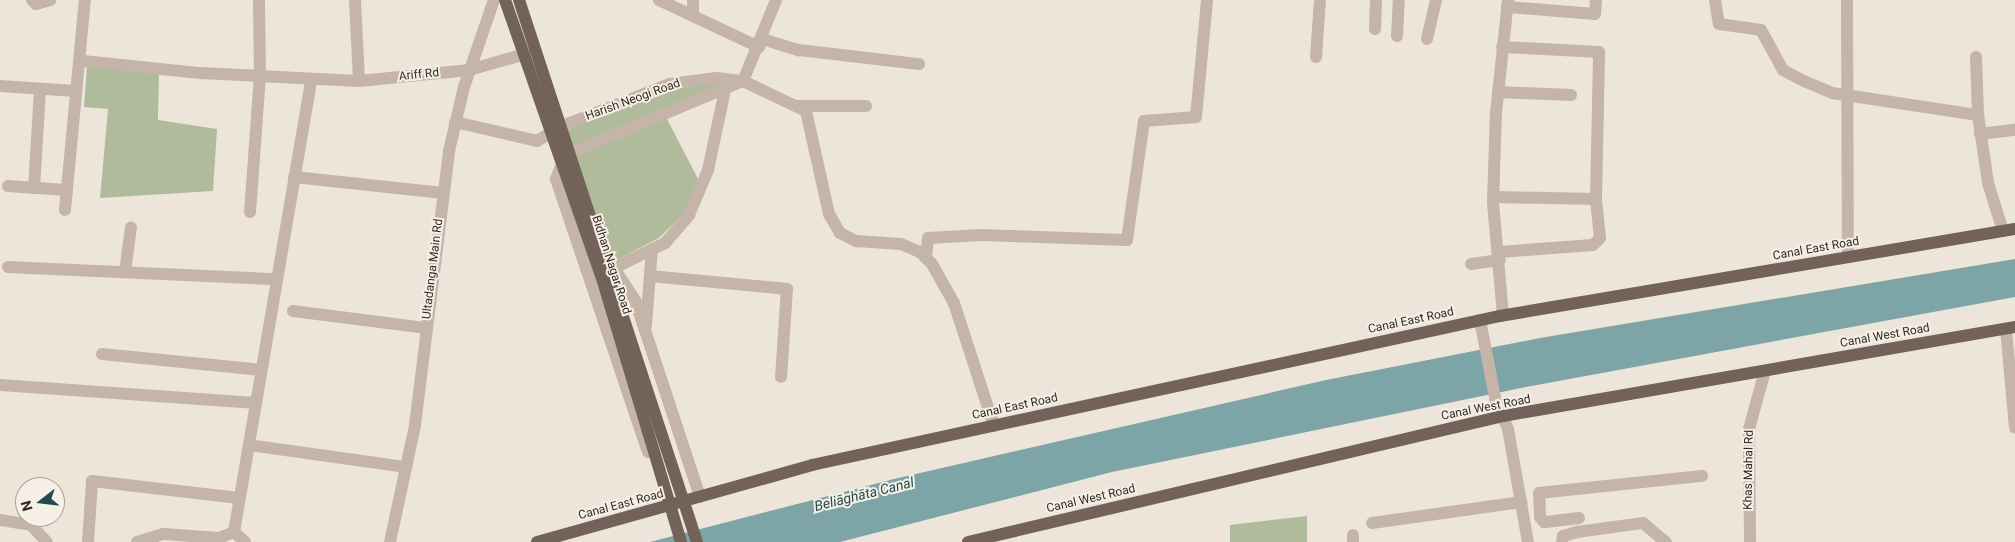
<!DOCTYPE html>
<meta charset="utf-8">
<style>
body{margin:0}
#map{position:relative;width:2015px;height:542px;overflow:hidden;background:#eee5da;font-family:Roboto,sans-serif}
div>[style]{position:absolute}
.green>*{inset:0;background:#b0bb9c}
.water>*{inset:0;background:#7da5a7}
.minor>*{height:12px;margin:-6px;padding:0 6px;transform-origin:6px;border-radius:6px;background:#c4b5a8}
.major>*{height:12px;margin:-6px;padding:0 6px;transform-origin:6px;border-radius:6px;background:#72625a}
span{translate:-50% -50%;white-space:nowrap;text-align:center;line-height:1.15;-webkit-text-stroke:4px #f6efe6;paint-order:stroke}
.street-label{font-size:12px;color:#322b27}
.water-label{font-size:14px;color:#224b4e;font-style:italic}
.north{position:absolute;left:15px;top:477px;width:50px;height:50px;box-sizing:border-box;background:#f6efe6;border:1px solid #a8a19a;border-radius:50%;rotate:254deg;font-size:14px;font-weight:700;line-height:20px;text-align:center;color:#322b27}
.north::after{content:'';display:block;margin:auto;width:18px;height:22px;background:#224b4e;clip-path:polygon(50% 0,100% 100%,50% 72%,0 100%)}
</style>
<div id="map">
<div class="green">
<div style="clip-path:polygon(87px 66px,159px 72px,158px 120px,217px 129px,213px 191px,100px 198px,108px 109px,84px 107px)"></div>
<div style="clip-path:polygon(733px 82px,570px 148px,562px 129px,661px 89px)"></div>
<div style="clip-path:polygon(666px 117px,698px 179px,685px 212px,659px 238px,615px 261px,604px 245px,573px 155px)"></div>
<div style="clip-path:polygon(1307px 516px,1307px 542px,1230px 542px,1230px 525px)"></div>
</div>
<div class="water">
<div style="clip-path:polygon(2015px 259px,2015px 297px,1526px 387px,1112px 472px,840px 542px,650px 542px,894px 479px,1326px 380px,1540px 338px)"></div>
</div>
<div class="minor">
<div style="left:32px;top:0;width:6px;rotate:45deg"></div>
<div style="left:36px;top:4px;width:15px;rotate:-16deg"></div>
<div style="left:355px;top:0;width:81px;rotate:87.2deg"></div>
<div style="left:659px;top:0;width:38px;rotate:25deg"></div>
<div style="left:693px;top:0;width:16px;rotate:90deg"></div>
<div style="left:693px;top:16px;width:73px;rotate:25.2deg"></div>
<div style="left:1715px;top:0;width:24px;rotate:81deg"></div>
<div style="left:1719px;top:24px;width:42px;rotate:8.1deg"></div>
<div style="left:1761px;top:30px;width:46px;rotate:61.2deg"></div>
<div style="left:1783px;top:70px;width:24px;rotate:28deg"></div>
<div style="left:1804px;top:81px;width:30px;rotate:23deg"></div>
<div style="left:1832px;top:93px;width:148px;rotate:8.6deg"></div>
<div style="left:1978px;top:115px;width:69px;rotate:81.6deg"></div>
<div style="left:1988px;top:183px;width:50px;rotate:72.6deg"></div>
<div style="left:1847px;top:0;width:257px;rotate:89.8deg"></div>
<div style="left:1507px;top:7px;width:88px;rotate:4.5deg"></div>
<div style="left:1595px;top:14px;width:14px;rotate:-86deg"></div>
<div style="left:1375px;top:29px;width:29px;rotate:-88deg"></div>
<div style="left:1397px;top:36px;width:36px;rotate:-87deg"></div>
<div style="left:762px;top:39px;width:39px;rotate:17deg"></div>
<div style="left:799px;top:50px;width:121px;rotate:6.7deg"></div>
<div style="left:1427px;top:39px;width:40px;rotate:-77deg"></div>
<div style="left:1316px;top:57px;width:57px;rotate:-86deg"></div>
<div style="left:1976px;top:57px;width:58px;rotate:88deg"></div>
<div style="left:83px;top:61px;width:118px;rotate:5.9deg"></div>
<div style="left:200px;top:73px;width:159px;rotate:2.9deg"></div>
<div style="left:359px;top:81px;width:111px;rotate:-5.7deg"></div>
<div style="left:469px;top:70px;width:58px;rotate:-15.9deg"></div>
<div style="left:0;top:86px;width:76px;rotate:3.8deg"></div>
<div style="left:1498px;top:92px;width:73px;rotate:2.4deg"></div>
<div style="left:796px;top:106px;width:70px"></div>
<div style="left:455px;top:122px;width:84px;rotate:13deg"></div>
<div style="left:537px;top:141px;width:29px;rotate:-31deg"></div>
<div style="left:562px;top:126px;width:116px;rotate:-21.3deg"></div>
<div style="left:670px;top:84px;width:47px;rotate:-7.3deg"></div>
<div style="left:717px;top:78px;width:26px;rotate:7deg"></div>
<div style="left:743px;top:81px;width:70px;rotate:25.5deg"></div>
<div style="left:806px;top:111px;width:106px;rotate:77.4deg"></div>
<div style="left:829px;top:214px;width:22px;rotate:60deg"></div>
<div style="left:840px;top:233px;width:18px;rotate:27deg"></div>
<div style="left:856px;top:241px;width:45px;rotate:3.8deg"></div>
<div style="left:901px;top:244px;width:21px;rotate:23deg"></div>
<div style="left:920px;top:252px;width:17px;rotate:45deg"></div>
<div style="left:932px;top:264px;width:45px;rotate:60.6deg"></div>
<div style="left:954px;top:303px;width:129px;rotate:72deg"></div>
<div style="left:1980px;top:134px;width:35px;rotate:-7deg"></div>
<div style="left:561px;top:157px;width:197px;rotate:-22.7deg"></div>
<div style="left:743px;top:81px;width:87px;rotate:-67.8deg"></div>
<div style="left:562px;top:164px;width:16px;rotate:112deg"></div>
<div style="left:556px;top:179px;width:288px;rotate:71.4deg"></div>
<div style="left:294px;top:177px;width:150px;rotate:6.1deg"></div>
<div style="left:8px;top:186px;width:59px;rotate:3.9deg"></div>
<div style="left:34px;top:188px;width:99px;rotate:-86.5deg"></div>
<div style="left:1493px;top:197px;width:103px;rotate:1.1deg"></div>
<div style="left:65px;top:210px;width:211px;rotate:-84.6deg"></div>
<div style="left:250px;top:212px;width:137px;rotate:-85.8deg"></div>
<div style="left:260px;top:75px;width:75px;rotate:-90.8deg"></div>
<div style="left:1499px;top:252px;width:94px;rotate:-4.3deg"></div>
<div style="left:1593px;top:245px;width:10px;rotate:-45deg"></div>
<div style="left:1600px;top:238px;width:39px;rotate:-96deg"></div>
<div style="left:1596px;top:199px;width:147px;rotate:-88.8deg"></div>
<div style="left:1599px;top:52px;width:97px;rotate:-177deg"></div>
<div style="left:606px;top:256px;width:53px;rotate:56.6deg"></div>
<div style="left:635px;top:300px;width:207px;rotate:71.7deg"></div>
<div style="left:926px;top:258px;width:20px;rotate:-84deg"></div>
<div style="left:928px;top:238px;width:53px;rotate:-3.2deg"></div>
<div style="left:981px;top:235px;width:146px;rotate:2deg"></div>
<div style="left:1127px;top:240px;width:120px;rotate:-81.9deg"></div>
<div style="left:1144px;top:121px;width:52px;rotate:-4.4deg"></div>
<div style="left:1196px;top:117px;width:118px;rotate:-84.6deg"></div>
<div style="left:1471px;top:264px;width:29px;rotate:-8deg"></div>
<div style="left:8px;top:267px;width:269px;rotate:2.6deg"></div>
<div style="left:616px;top:267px;width:55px;rotate:-26.1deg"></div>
<div style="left:665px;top:243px;width:37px;rotate:-49deg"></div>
<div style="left:689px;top:215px;width:49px;rotate:-67.1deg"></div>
<div style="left:708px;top:170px;width:82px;rotate:-78deg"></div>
<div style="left:125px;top:272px;width:45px;rotate:-82.4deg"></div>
<div style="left:650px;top:276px;width:138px;rotate:5.4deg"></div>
<div style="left:787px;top:289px;width:88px;rotate:93.9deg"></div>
<div style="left:293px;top:311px;width:133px;rotate:7.3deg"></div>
<div style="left:1503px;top:315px;width:113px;rotate:-95.1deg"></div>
<div style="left:1493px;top:202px;width:89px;rotate:-88.1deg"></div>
<div style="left:1496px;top:113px;width:114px;rotate:-83.9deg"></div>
<div style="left:1480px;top:320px;width:84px;rotate:79deg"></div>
<div style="left:1496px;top:402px;width:30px;rotate:66deg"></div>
<div style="left:1508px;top:429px;width:115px;rotate:80deg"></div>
<div style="left:646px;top:325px;width:76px;rotate:-85.5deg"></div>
<div style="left:2006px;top:329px;width:99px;rotate:84.8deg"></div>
<div style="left:102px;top:354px;width:160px;rotate:5.7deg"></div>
<div style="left:0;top:385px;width:257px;rotate:4deg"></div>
<div style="left:249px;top:445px;width:159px;rotate:8deg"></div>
<div style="left:1579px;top:518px;width:35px;rotate:173deg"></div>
<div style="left:1544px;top:522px;width:6px;rotate:-129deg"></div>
<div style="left:1540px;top:517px;width:24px;rotate:-92deg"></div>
<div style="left:1539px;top:493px;width:164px;rotate:-6deg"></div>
<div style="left:0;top:520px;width:31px;rotate:9deg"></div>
<div style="left:31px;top:525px;width:23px;rotate:47deg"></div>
<div style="left:1372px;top:523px;width:151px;rotate:-8deg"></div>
<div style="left:234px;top:532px;width:458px;rotate:-80.3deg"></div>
<div style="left:1353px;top:535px;width:7px;rotate:90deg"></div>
<div style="left:88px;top:542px;width:61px;rotate:-86.2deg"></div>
<div style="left:92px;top:481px;width:148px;rotate:6.6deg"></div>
<div style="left:137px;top:542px;width:28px;rotate:-17deg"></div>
<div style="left:164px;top:534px;width:55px;rotate:4.2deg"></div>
<div style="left:219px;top:538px;width:16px;rotate:-22deg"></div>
<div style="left:234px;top:532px;width:15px;rotate:42deg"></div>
<div style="left:390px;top:542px;width:120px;rotate:-77.9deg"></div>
<div style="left:415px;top:425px;width:276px;rotate:-82.9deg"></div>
<div style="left:449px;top:151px;width:66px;rotate:-76.8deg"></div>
<div style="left:464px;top:87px;width:92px;rotate:-71deg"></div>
<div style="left:1562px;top:542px;width:6px;rotate:-81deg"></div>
<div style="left:1563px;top:536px;width:15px;rotate:-16deg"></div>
<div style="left:1577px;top:532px;width:67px;rotate:-7.8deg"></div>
<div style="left:1643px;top:523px;width:30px;rotate:40deg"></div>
<div style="left:1750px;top:542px;width:113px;rotate:-90.5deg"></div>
<div style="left:1749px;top:429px;width:60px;rotate:-74.6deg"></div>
</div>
<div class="major">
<div style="left:505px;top:0;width:291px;rotate:70.8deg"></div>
<div style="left:601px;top:275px;width:279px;rotate:73.3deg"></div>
<div style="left:519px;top:0;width:570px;rotate:71.82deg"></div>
<div style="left:537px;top:542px;width:286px;rotate:-15.6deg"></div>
<div style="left:812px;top:465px;width:704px;rotate:-12.22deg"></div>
<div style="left:1500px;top:316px;width:522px;rotate:-9.59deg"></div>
<div style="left:968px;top:542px;width:550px;rotate:-13.25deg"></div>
<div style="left:1503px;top:416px;width:520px;rotate:-9.86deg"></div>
</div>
<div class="street-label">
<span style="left:419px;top:75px;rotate:-6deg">Ariff Rd</span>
<span style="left:633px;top:100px;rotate:-20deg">Harish Neogi Road</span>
<span style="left:1816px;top:249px;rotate:-10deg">Canal East Road</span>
<span style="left:611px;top:265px;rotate:72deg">Bidhan Nagar Road</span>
<span style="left:433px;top:269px;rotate:-83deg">Ultadanga Main Rd</span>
<span style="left:1411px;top:321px;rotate:-12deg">Canal East Road</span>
<span style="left:1885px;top:336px;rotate:-10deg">Canal West Road</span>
<span style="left:1015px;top:407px;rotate:-12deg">Canal East Road</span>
<span style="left:1486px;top:408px;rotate:-11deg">Canal West Road</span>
<span style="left:1749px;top:470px;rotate:-89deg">Khas Mahal Rd</span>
<span style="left:1091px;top:499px;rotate:-13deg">Canal West Road</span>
<span style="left:621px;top:505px;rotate:-15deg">Canal East Road</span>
</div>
<div class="water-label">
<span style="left:864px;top:494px;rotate:-14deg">Beliāghāta Canal</span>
</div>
<div class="north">N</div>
</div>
